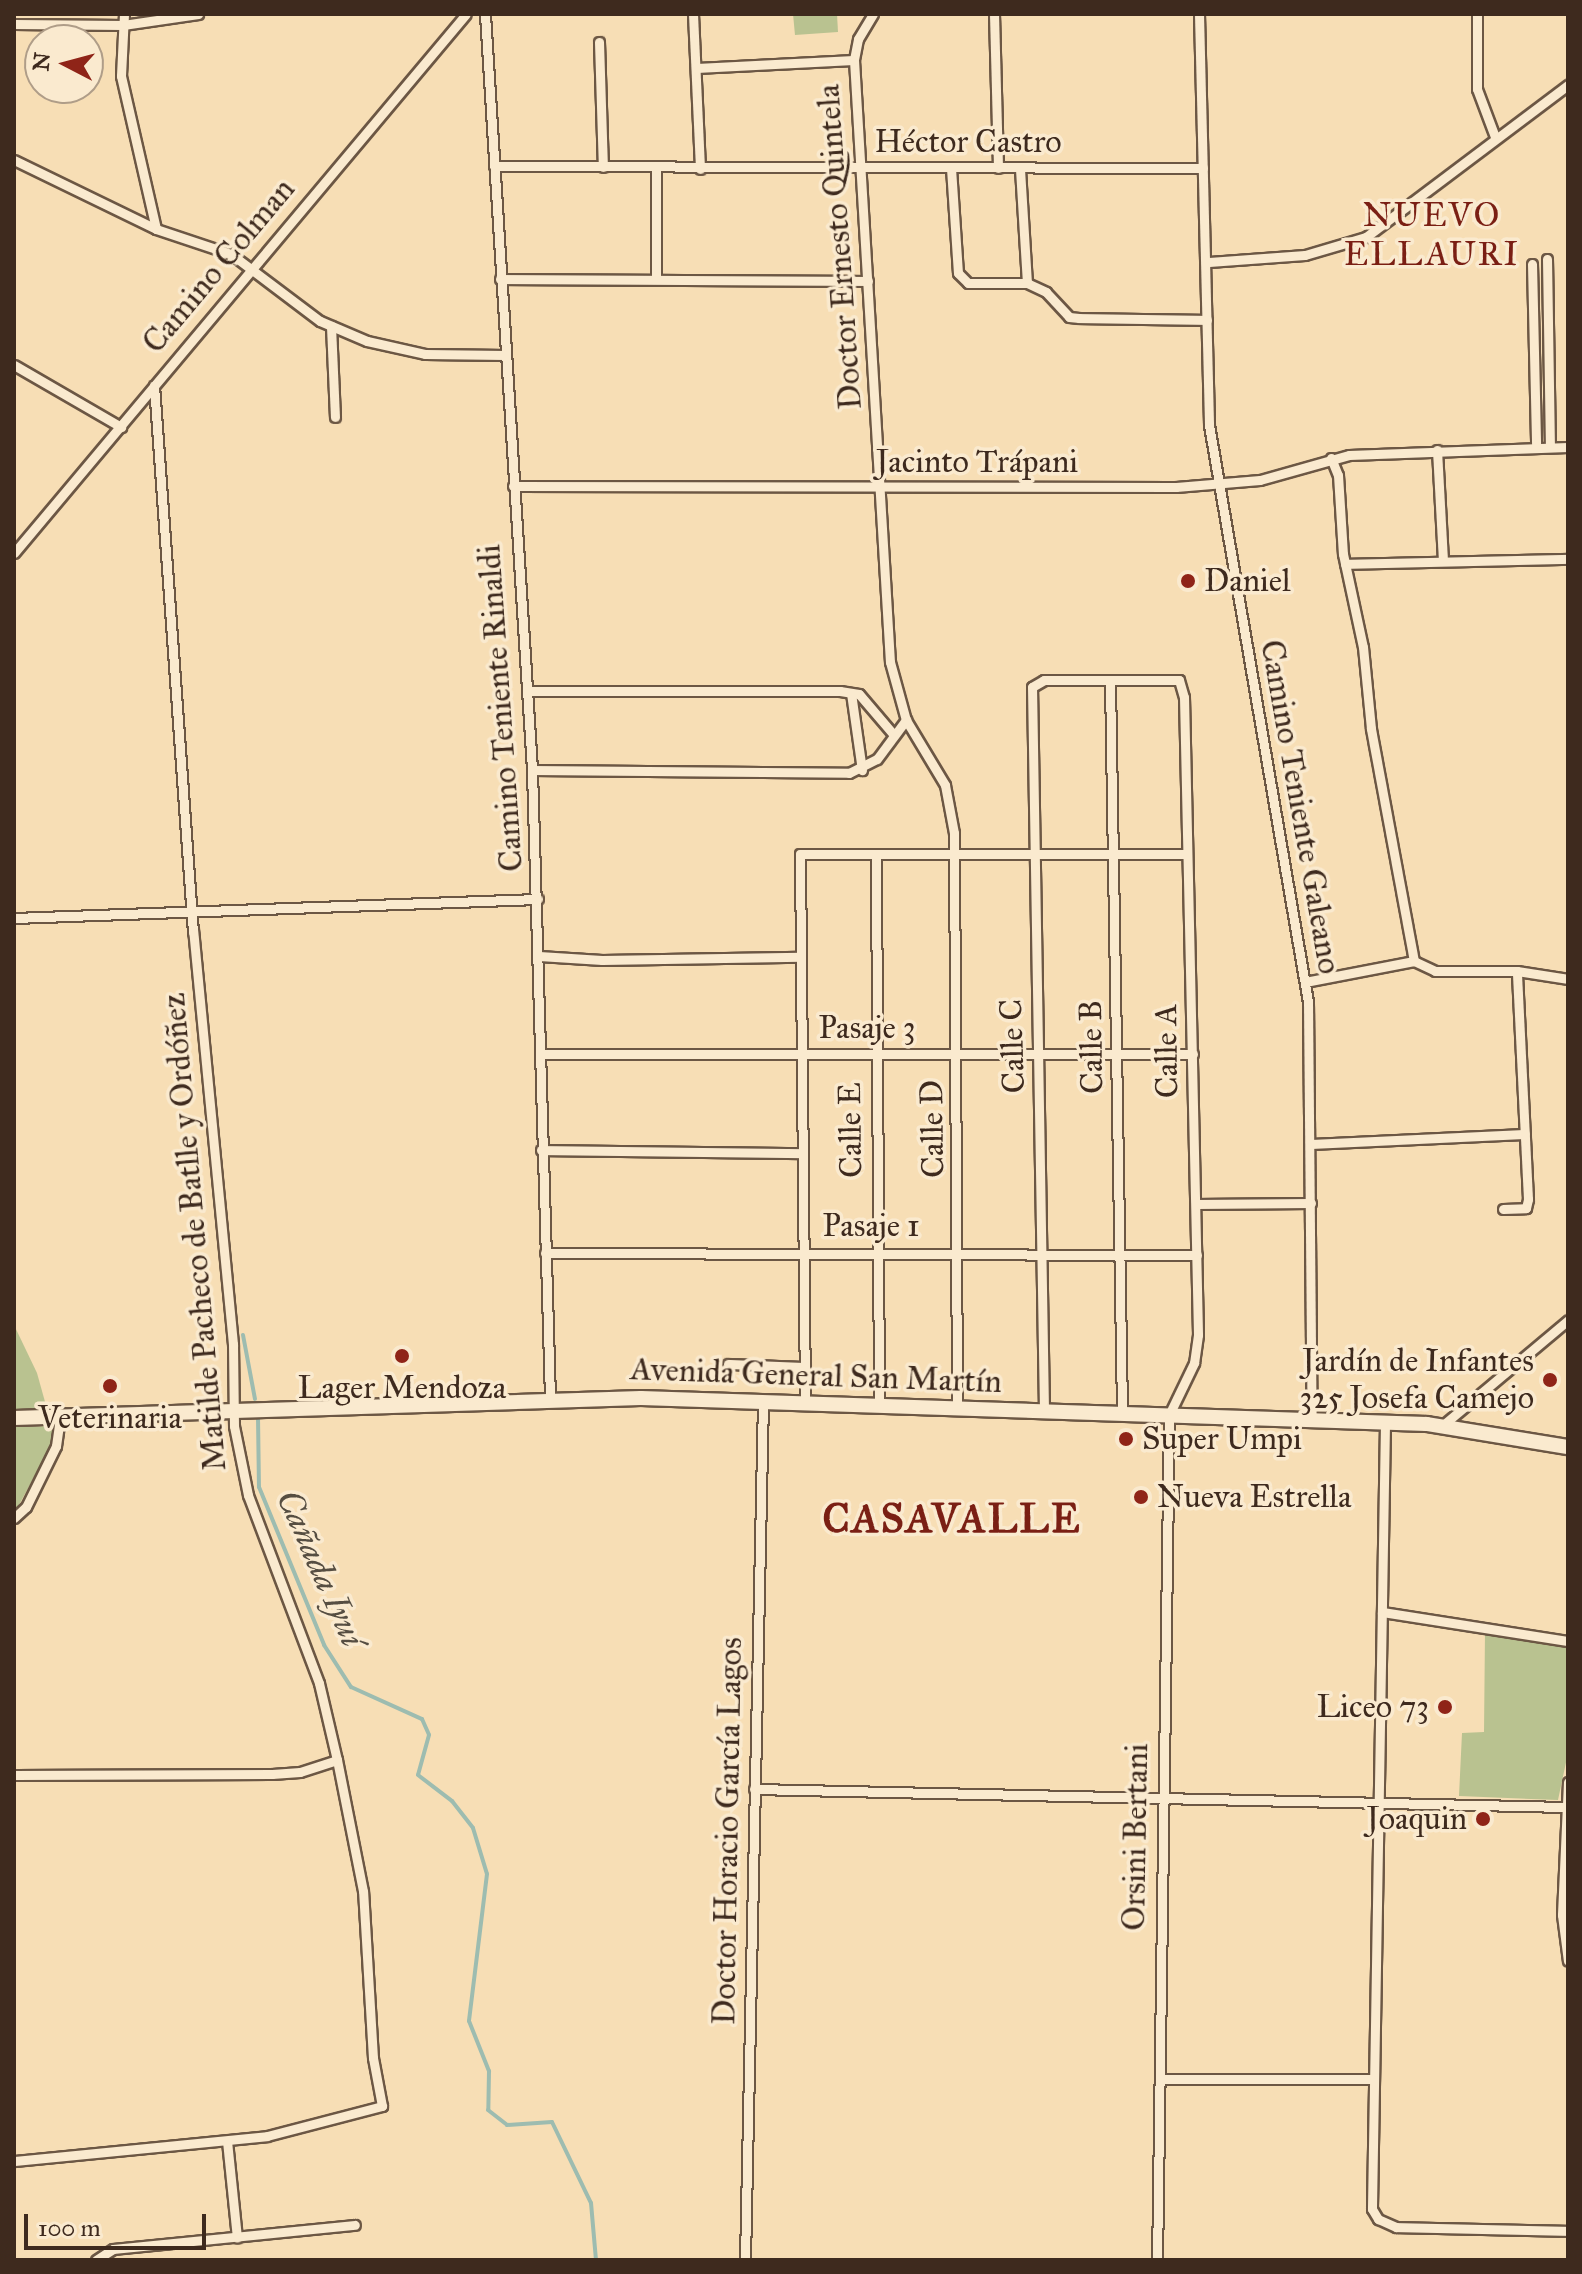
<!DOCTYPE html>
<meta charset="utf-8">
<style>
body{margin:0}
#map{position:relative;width:1582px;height:2274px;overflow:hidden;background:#f7deb5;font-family:"IM FELL Great Primer",serif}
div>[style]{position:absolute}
.green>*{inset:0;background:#b9c290}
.stream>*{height:4px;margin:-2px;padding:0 2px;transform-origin:2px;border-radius:2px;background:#9dbcb0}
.roads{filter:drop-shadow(2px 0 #6c5744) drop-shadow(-2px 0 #6c5744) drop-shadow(0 2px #6c5744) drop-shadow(0 -2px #6c5744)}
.minor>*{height:9px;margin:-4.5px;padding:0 4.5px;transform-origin:4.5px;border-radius:4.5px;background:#faeacf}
.secondary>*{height:14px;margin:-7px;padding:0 7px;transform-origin:7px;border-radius:7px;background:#faeacf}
.dots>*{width:22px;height:22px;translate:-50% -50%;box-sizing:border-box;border:4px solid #faeacf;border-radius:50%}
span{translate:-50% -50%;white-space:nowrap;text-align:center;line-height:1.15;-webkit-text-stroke:7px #faeacf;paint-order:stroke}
.street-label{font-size:32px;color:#3e2a1e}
.poi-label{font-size:32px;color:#3e2a1e}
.left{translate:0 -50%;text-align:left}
.right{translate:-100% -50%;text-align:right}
.neighbourhood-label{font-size:34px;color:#7a1f14;letter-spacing:2px}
.water-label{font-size:34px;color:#564e42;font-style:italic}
.district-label{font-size:40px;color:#7a1f14;font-weight:700;letter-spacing:2px}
.frame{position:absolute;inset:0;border:16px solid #3e2a1e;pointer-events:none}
.north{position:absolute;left:24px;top:24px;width:80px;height:80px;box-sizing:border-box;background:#faeacf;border:2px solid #af9d88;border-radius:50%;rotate:276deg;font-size:22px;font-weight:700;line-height:32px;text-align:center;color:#3e2a1e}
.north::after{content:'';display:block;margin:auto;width:28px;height:36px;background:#8f2418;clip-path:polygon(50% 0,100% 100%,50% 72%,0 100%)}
.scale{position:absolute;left:24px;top:2214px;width:182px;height:36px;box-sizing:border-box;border:4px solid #3e2a1e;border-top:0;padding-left:10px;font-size:24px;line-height:28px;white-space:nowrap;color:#3e2a1e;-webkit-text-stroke:6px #faeacf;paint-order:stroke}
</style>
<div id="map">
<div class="green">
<div style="clip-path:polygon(793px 14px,837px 14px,838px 32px,795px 35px)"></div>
<div style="clip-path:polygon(14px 1325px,37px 1373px,47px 1409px,14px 1410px)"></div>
<div style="clip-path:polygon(53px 1426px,57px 1435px,14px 1514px,14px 1427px)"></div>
<div style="clip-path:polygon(1485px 1632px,1568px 1648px,1568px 1753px,1558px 1800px,1459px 1796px,1462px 1733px,1484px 1732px)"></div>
</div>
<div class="stream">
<div style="left:243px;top:1335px;width:65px;rotate:79.4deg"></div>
<div style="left:258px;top:1417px;width:70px;rotate:89.2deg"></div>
<div style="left:259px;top:1487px;width:171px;rotate:67.6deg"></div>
<div style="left:324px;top:1645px;width:50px;rotate:57.3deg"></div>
<div style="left:351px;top:1687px;width:78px;rotate:24.3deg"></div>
<div style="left:422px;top:1719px;width:17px;rotate:66deg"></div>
<div style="left:429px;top:1735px;width:41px;rotate:105.4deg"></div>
<div style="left:418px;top:1775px;width:43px;rotate:37.4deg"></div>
<div style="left:452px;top:1801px;width:34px;rotate:52deg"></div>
<div style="left:473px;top:1828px;width:48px;rotate:73.1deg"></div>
<div style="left:487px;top:1874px;width:148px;rotate:97deg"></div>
<div style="left:469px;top:2021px;width:54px;rotate:68.2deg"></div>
<div style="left:489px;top:2071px;width:39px;rotate:91deg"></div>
<div style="left:488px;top:2110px;width:24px;rotate:38deg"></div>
<div style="left:507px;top:2125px;width:45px;rotate:-3.8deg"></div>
<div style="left:552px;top:2122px;width:90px;rotate:64.3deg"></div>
<div style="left:591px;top:2203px;width:57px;rotate:85deg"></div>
</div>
<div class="roads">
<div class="minor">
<div style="left:124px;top:14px;width:62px;rotate:92.8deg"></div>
<div style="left:121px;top:76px;width:157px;rotate:77.1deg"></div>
<div style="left:485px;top:14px;width:757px;rotate:86.44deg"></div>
<div style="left:532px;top:770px;width:629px;rotate:88.36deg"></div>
<div style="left:693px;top:14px;width:155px;rotate:87.4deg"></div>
<div style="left:873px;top:14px;width:29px;rotate:121deg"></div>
<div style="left:858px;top:39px;width:21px;rotate:101deg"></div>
<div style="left:854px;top:60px;width:603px;rotate:86.58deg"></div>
<div style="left:890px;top:662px;width:60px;rotate:74.6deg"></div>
<div style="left:906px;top:720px;width:76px;rotate:59deg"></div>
<div style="left:945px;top:785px;width:49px;rotate:79.4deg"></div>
<div style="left:954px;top:833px;width:574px;rotate:89.7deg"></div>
<div style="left:994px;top:14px;width:154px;rotate:88.5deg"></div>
<div style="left:1199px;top:14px;width:411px;rotate:88.6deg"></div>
<div style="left:1209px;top:425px;width:585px;rotate:80.26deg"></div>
<div style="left:1308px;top:1002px;width:418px;rotate:89.5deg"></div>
<div style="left:1477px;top:14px;width:75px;rotate:90deg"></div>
<div style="left:1477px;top:89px;width:51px;rotate:69.4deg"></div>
<div style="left:14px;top:24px;width:109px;rotate:0.5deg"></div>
<div style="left:123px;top:25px;width:76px;rotate:-8.3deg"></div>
<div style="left:599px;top:42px;width:125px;rotate:88.2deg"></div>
<div style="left:696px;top:68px;width:158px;rotate:-2.9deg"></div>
<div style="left:14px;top:160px;width:158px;rotate:25.9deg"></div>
<div style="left:156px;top:229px;width:79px;rotate:18.4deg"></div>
<div style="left:231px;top:254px;width:111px;rotate:37deg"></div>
<div style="left:320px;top:321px;width:51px;rotate:23.1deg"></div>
<div style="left:367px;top:341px;width:59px;rotate:12.6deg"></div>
<div style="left:425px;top:354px;width:80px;rotate:0.7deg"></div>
<div style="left:494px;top:166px;width:709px;rotate:0.16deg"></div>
<div style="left:656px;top:168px;width:111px;rotate:90deg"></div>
<div style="left:951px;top:168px;width:105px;rotate:86.2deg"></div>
<div style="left:958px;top:273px;width:14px;rotate:45deg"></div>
<div style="left:968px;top:283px;width:59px"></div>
<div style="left:1027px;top:283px;width:21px;rotate:25deg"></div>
<div style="left:1046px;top:292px;width:34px;rotate:47deg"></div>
<div style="left:1069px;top:317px;width:10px;rotate:6deg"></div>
<div style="left:1079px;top:318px;width:128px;rotate:0.9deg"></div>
<div style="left:1020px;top:169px;width:114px;rotate:86.5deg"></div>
<div style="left:1547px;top:259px;width:188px;rotate:89.1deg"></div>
<div style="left:1209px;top:262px;width:96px;rotate:-4.2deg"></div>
<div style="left:1305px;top:255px;width:64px;rotate:-16.4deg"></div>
<div style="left:1366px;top:237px;width:253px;rotate:-37deg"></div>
<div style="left:1532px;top:264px;width:183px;rotate:88.7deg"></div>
<div style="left:500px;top:279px;width:368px;rotate:0.3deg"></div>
<div style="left:331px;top:326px;width:91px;rotate:87.5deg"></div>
<div style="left:14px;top:365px;width:124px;rotate:30.1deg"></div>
<div style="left:1437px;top:450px;width:110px;rotate:86.9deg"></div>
<div style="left:1331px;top:458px;width:18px;rotate:68deg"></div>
<div style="left:1338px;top:475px;width:79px;rotate:86.4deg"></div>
<div style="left:1343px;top:554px;width:95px;rotate:77.9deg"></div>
<div style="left:1363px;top:647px;width:82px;rotate:84.4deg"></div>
<div style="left:1371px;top:729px;width:236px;rotate:79.5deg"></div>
<div style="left:513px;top:486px;width:663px;rotate:0.09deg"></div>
<div style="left:1176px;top:487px;width:84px;rotate:-4.8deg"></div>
<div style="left:1260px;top:480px;width:92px;rotate:-15.7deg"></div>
<div style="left:1349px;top:455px;width:219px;rotate:-2.1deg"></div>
<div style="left:14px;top:553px;width:703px;rotate:-50.02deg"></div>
<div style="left:1345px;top:564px;width:223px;rotate:-1.3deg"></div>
<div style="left:1110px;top:680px;width:733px;rotate:89.06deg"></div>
<div style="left:528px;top:691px;width:312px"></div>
<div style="left:840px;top:691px;width:19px;rotate:9deg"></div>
<div style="left:859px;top:694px;width:54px;rotate:49.5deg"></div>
<div style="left:851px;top:693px;width:78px;rotate:81.9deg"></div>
<div style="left:532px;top:770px;width:317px;rotate:0.5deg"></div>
<div style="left:849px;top:773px;width:31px;rotate:-27deg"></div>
<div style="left:877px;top:759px;width:49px;rotate:-53.4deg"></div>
<div style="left:876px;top:855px;width:550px;rotate:89.69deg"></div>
<div style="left:14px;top:918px;width:524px;rotate:-2.08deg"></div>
<div style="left:539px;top:956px;width:63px;rotate:3.6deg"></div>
<div style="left:602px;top:960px;width:199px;rotate:-0.9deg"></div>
<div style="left:1305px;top:982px;width:111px;rotate:-10.9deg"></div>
<div style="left:1414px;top:961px;width:23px;rotate:25deg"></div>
<div style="left:1435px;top:971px;width:82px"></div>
<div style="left:1517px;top:971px;width:52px;rotate:8.9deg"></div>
<div style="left:541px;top:1054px;width:652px"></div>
<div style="left:1310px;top:1144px;width:215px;rotate:-2.7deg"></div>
<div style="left:541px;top:1150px;width:262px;rotate:0.7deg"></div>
<div style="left:1196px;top:1204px;width:115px;rotate:-0.5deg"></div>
<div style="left:1503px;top:1209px;width:23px;rotate:-2deg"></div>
<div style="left:1526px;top:1208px;width:9px;rotate:-77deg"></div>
<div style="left:1528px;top:1199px;width:228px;rotate:-92.8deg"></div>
<div style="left:545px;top:1253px;width:652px;rotate:0.18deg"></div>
<div style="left:728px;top:1364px;width:77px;rotate:2.2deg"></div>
<div style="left:805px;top:1403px;width:549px;rotate:-90.52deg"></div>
<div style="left:800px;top:854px;width:387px"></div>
<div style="left:1044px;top:1410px;width:723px;rotate:-90.95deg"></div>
<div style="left:1032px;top:687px;width:14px;rotate:-30deg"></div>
<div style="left:1044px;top:680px;width:135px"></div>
<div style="left:1179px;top:680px;width:18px;rotate:74deg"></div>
<div style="left:1184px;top:697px;width:638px;rotate:88.74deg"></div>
<div style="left:1198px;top:1335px;width:28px;rotate:98deg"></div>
<div style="left:1194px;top:1363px;width:58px;rotate:115.7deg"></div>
<div style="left:1169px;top:1415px;width:845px;rotate:90.81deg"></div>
<div style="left:1385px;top:1423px;width:786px;rotate:90.95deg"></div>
<div style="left:1372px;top:2209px;width:12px;rotate:59deg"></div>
<div style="left:1378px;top:2219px;width:20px;rotate:24deg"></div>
<div style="left:1396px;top:2227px;width:172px;rotate:1.3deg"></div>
<div style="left:1443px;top:1425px;width:163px;rotate:-40deg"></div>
<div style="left:14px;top:1518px;width:16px;rotate:-43deg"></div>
<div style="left:26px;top:1507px;width:68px;rotate:-63.8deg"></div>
<div style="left:56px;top:1446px;width:29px;rotate:-82deg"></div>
<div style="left:1382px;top:1612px;width:188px;rotate:8.9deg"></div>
<div style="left:14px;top:1775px;width:258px;rotate:-0.2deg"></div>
<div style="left:272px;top:1774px;width:28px;rotate:-4deg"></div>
<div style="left:300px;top:1772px;width:39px;rotate:-18deg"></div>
<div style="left:1568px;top:1782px;width:133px;rotate:92.6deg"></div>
<div style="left:1562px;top:1915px;width:46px;rotate:82.6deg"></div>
<div style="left:754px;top:1789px;width:814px;rotate:1.27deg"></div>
<div style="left:1160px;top:2079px;width:214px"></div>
<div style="left:227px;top:2141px;width:97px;rotate:84.1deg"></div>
<div style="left:14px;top:2161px;width:254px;rotate:-5.6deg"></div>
<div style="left:267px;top:2136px;width:119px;rotate:-14.6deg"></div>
<div style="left:382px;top:2106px;width:49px;rotate:-100.6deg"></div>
<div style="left:373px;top:2058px;width:167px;rotate:-93.4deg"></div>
<div style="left:363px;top:1891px;width:134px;rotate:-101.2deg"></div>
<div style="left:337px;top:1760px;width:79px;rotate:-103.2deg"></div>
<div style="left:319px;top:1683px;width:201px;rotate:-110.7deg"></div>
<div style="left:248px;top:1495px;width:70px;rotate:-101.5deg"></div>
<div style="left:234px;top:1426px;width:82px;rotate:-90.7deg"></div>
<div style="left:233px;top:1344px;width:414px;rotate:-95.5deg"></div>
<div style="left:193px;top:932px;width:548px;rotate:-94.08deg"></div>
<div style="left:96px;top:2260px;width:20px;rotate:-33deg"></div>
<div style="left:113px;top:2249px;width:243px;rotate:-5.7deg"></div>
<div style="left:745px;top:2260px;width:857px;rotate:-88.8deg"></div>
</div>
<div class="secondary">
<div style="left:14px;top:1418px;width:627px;rotate:-1.83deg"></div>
<div style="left:641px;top:1398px;width:786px;rotate:1.89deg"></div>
<div style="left:1427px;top:1424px;width:143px;rotate:9.3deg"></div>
</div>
</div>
<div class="dots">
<div style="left:1188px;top:581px;background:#8f2418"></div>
<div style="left:402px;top:1356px;background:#8f2418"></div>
<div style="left:1550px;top:1380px;background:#8f2418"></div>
<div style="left:110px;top:1386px;background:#8f2418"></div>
<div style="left:1126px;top:1439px;background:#8f2418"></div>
<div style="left:1141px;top:1497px;background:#8f2418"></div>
<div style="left:1445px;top:1707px;background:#8f2418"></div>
<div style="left:1483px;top:1819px;background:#8f2418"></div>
</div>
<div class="street-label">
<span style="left:968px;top:142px">Héctor Castro</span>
<span style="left:840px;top:247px;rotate:-94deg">Doctor Ernesto Quintela</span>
<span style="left:219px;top:266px;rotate:-50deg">Camino Colman</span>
<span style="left:977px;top:462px">Jacinto Trápani</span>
<span style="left:501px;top:708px;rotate:-94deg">Camino Teniente Rinaldi</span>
<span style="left:1300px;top:807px;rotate:80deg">Camino Teniente Galeano</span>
<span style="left:867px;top:1028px">Pasaje 3</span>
<span style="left:1013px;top:1046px;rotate:-92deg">Calle C</span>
<span style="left:1092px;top:1047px;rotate:-91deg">Calle B</span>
<span style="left:1167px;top:1051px;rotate:-91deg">Calle A</span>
<span style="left:933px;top:1129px;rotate:-91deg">Calle D</span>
<span style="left:851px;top:1130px;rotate:-91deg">Calle E</span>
<span style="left:871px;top:1226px">Pasaje 1</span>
<span style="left:195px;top:1232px;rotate:-95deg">Matilde Pacheco de Batlle y Ordóñez</span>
<span style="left:816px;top:1376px;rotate:2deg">Avenida General San Martín</span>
<span style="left:728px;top:1831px;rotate:-89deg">Doctor Horacio García Lagos</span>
<span style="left:1136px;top:1837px;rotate:-89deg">Orsini Bertani</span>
</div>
<div class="poi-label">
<span class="left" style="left:1204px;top:581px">Daniel</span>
<span class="right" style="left:1534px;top:1380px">Jardín de Infantes<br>325 Josefa Camejo</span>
<span style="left:402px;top:1388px">Lager Mendoza</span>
<span style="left:110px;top:1418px">Veterinaria</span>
<span class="left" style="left:1142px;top:1439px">Super Umpi</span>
<span class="left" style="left:1157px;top:1497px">Nueva Estrella</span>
<span class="right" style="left:1429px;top:1707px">Liceo 73</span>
<span class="right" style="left:1467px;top:1819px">Joaquin</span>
</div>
<div class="neighbourhood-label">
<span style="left:1432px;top:234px">NUEVO<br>ELLAURI</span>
</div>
<div class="water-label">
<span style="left:321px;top:1568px;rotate:66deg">Cañada Iyuí</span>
</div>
<div class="district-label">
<span style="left:952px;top:1519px">CASAVALLE</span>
</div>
<div class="frame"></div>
<div class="north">N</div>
<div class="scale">100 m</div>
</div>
